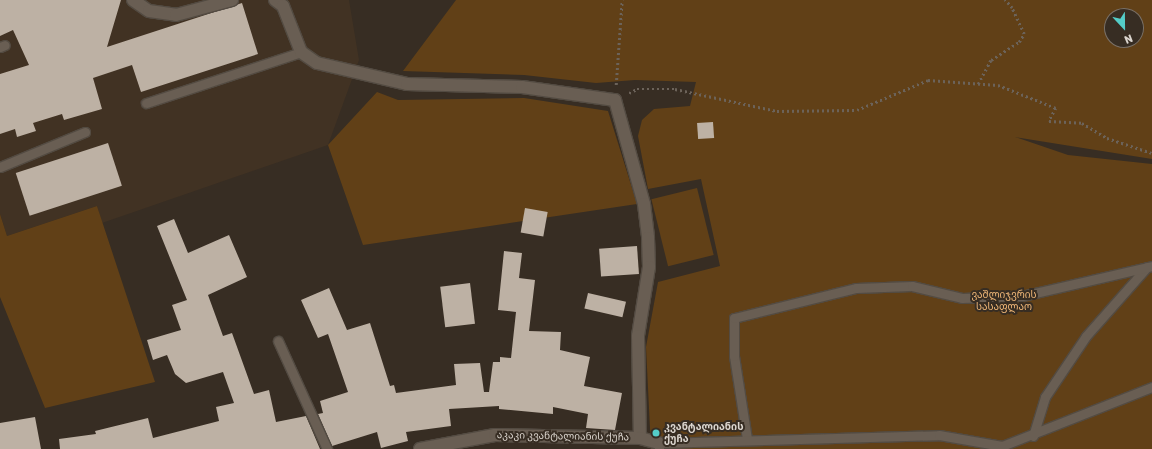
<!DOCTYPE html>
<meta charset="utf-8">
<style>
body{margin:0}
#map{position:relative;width:1152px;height:449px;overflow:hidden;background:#372d23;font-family:Rubik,"Noto Sans Georgian",sans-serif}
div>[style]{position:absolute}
.built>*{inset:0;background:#413223}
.green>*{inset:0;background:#614017;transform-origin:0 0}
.building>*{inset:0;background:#bdb1a4;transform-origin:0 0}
.path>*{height:2.5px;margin-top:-1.25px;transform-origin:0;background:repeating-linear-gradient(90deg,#6c635a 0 2px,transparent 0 5px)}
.roads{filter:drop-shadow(1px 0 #534b42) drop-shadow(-1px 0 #534b42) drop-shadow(0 1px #534b42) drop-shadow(0 -1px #534b42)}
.lane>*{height:9px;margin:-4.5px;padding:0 4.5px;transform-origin:4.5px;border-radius:4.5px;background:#695e53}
.street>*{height:12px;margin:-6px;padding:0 6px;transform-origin:6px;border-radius:6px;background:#695e53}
.dots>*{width:11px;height:11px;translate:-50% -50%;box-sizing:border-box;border:2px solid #372d23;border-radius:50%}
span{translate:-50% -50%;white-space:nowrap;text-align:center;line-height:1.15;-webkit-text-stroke:4px #372d23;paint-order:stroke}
.park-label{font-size:10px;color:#edb576}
.poi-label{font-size:10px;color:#dbd5ce;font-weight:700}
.left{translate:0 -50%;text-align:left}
.street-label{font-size:10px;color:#dbd5ce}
.north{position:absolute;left:1104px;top:8px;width:40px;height:40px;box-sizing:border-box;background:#372d23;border:1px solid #797067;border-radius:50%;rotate:158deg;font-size:11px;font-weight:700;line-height:16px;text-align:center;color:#dbd5ce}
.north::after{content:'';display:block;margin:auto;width:14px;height:18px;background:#54cdc8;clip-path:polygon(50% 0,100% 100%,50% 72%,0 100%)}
</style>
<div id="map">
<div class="built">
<div style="clip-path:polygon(0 0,349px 0,359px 60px,328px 145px,102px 223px,97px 206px,7px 236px,0 214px)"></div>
</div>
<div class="green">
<div style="clip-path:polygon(evenodd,456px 0,1152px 0,1152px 159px,1015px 137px,1068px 155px,1152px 164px,1152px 449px,651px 449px,646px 347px,658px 282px,720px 266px,701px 179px,648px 189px,638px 136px,642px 120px,654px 109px,690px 106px,696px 82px,635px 80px,596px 83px,524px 75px,403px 71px,456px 0,1112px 16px,1136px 16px,1136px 40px,1112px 40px,1112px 16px)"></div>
<div style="clip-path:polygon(377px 92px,398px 100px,524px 98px,608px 111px,637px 204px,363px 245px,328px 145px)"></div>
<div style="left:697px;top:188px;width:69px;height:47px;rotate:76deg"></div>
<div style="clip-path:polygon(97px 206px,155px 382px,45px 408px,0 297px,0 214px,7px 236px)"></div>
</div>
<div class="building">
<div style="clip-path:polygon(0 0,121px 0,107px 47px,242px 3px,258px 54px,141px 92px,132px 65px,93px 78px,102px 109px,64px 120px,62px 114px,33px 123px,36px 131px,17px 137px,15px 129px,0 134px,0 74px,29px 65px,13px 30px,0 36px)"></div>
<div style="left:713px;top:122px;width:16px;height:16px;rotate:86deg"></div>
<div style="left:108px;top:143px;width:45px;height:97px;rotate:72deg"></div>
<div style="left:525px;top:208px;width:23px;height:25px;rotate:10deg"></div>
<div style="clip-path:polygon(174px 219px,188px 253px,229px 235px,247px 277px,208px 295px,223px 336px,232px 333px,254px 394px,269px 390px,276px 422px,306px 416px,320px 449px,60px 449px,59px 439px,96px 434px,95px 431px,148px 418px,153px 438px,219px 421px,216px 407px,234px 403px,223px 372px,186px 383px,175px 374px,167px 355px,153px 360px,147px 340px,181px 330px,172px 305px,187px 300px,157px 226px)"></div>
<div style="left:637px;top:246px;width:28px;height:38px;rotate:86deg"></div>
<div style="clip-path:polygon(504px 251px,522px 253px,519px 278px,535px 280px,529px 331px,561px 332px,560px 350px,590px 357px,584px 386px,622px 393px,615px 430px,586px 428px,588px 414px,553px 407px,553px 414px,499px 409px,499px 406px,449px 409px,451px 426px,406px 432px,408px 441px,381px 448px,377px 432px,332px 446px,318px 414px,323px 413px,320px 401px,348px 392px,328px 334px,318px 338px,301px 300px,329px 288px,347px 330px,370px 323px,390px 386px,394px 385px,396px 393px,456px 385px,454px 364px,480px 363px,484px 392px,489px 392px,493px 362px,500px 362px,500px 357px,511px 358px,516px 312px,498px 310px)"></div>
<div style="left:470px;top:283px;width:41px;height:30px;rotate:83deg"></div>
<div style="left:588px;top:293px;width:39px;height:16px;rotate:13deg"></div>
<div style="clip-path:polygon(35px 417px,41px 449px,0 449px,0 423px)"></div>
</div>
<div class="path">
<div style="left:978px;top:84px;width:27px;rotate:-62deg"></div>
<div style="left:991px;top:60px;width:33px;rotate:-33deg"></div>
<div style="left:1019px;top:42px;width:9px;rotate:-58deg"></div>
<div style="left:1024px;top:34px;width:29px;rotate:-115deg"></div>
<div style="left:1012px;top:8px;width:11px;rotate:-131deg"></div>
<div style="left:616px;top:85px;width:85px;rotate:-86deg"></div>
<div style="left:629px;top:93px;width:9px;rotate:-27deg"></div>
<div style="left:637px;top:89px;width:38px"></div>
<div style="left:675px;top:89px;width:104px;rotate:12.2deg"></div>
<div style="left:777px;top:111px;width:80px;rotate:-0.7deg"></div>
<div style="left:857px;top:110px;width:77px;rotate:-22.9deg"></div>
<div style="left:928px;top:80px;width:70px;rotate:4.1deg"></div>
<div style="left:998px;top:85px;width:62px;rotate:21.6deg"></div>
<div style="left:1056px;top:108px;width:15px;rotate:118deg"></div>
<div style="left:1049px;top:121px;width:33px;rotate:3deg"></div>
<div style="left:1082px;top:123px;width:29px;rotate:31deg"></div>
<div style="left:1107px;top:138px;width:47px;rotate:18.4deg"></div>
</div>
<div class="roads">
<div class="lane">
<div style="left:0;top:47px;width:5px;rotate:-22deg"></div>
<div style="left:146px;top:103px;width:163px;rotate:-18.2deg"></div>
<div style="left:0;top:167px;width:92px;rotate:-22.4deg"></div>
<div style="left:278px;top:341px;width:119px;rotate:65.6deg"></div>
<div style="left:1033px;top:436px;width:41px;rotate:-72.9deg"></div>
<div style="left:1045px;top:397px;width:73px;rotate:-56.1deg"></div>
<div style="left:1086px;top:336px;width:92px;rotate:-48.5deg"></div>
<div style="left:747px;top:439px;width:84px;rotate:-98.9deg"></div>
<div style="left:734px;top:356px;width:38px;rotate:-90deg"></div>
<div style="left:734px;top:318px;width:126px;rotate:-13.8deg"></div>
<div style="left:856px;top:288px;width:56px;rotate:-2deg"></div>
<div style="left:912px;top:286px;width:51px;rotate:13.5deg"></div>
<div style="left:962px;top:298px;width:60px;rotate:-1.9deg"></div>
<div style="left:1022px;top:296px;width:133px;rotate:-13deg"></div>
<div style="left:659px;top:449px;width:6px;rotate:-90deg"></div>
<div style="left:659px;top:443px;width:280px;rotate:-1.6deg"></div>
<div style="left:939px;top:435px;width:64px;rotate:9.9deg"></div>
<div style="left:1002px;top:446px;width:161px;rotate:-21.5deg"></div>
</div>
<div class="street">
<div style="left:133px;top:0;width:19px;rotate:35deg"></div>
<div style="left:149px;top:11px;width:27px;rotate:8deg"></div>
<div style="left:176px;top:15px;width:58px;rotate:-15deg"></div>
<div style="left:275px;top:0;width:10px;rotate:37deg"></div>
<div style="left:283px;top:6px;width:49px;rotate:68.6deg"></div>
<div style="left:301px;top:52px;width:19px;rotate:35deg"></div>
<div style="left:317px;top:63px;width:92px;rotate:13.1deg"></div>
<div style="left:407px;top:84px;width:115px;rotate:1.5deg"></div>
<div style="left:522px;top:87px;width:94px;rotate:8deg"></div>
<div style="left:615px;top:100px;width:108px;rotate:74.4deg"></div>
<div style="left:644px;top:204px;width:34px;rotate:83deg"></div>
<div style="left:648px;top:238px;width:29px;rotate:88deg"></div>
<div style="left:649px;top:267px;width:70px;rotate:99.1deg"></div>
<div style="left:638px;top:336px;width:102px;rotate:88.9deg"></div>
<div style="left:420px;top:449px;width:76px;rotate:-10.6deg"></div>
<div style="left:495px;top:435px;width:145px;rotate:1.2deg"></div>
<div style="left:640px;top:438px;width:20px;rotate:15deg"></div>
</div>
</div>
<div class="dots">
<div style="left:656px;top:433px;background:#54cdc8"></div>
</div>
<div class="park-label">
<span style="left:1004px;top:301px">ვაშლიჯვრის<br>სასაფლაო</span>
</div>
<div class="poi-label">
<span class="left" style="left:664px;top:433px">კვანტალიანის<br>ქუჩა</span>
</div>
<div class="street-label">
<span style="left:563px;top:437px;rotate:1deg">აკაკი კვანტალიანის ქუჩა</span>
</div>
<div class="north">N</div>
</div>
